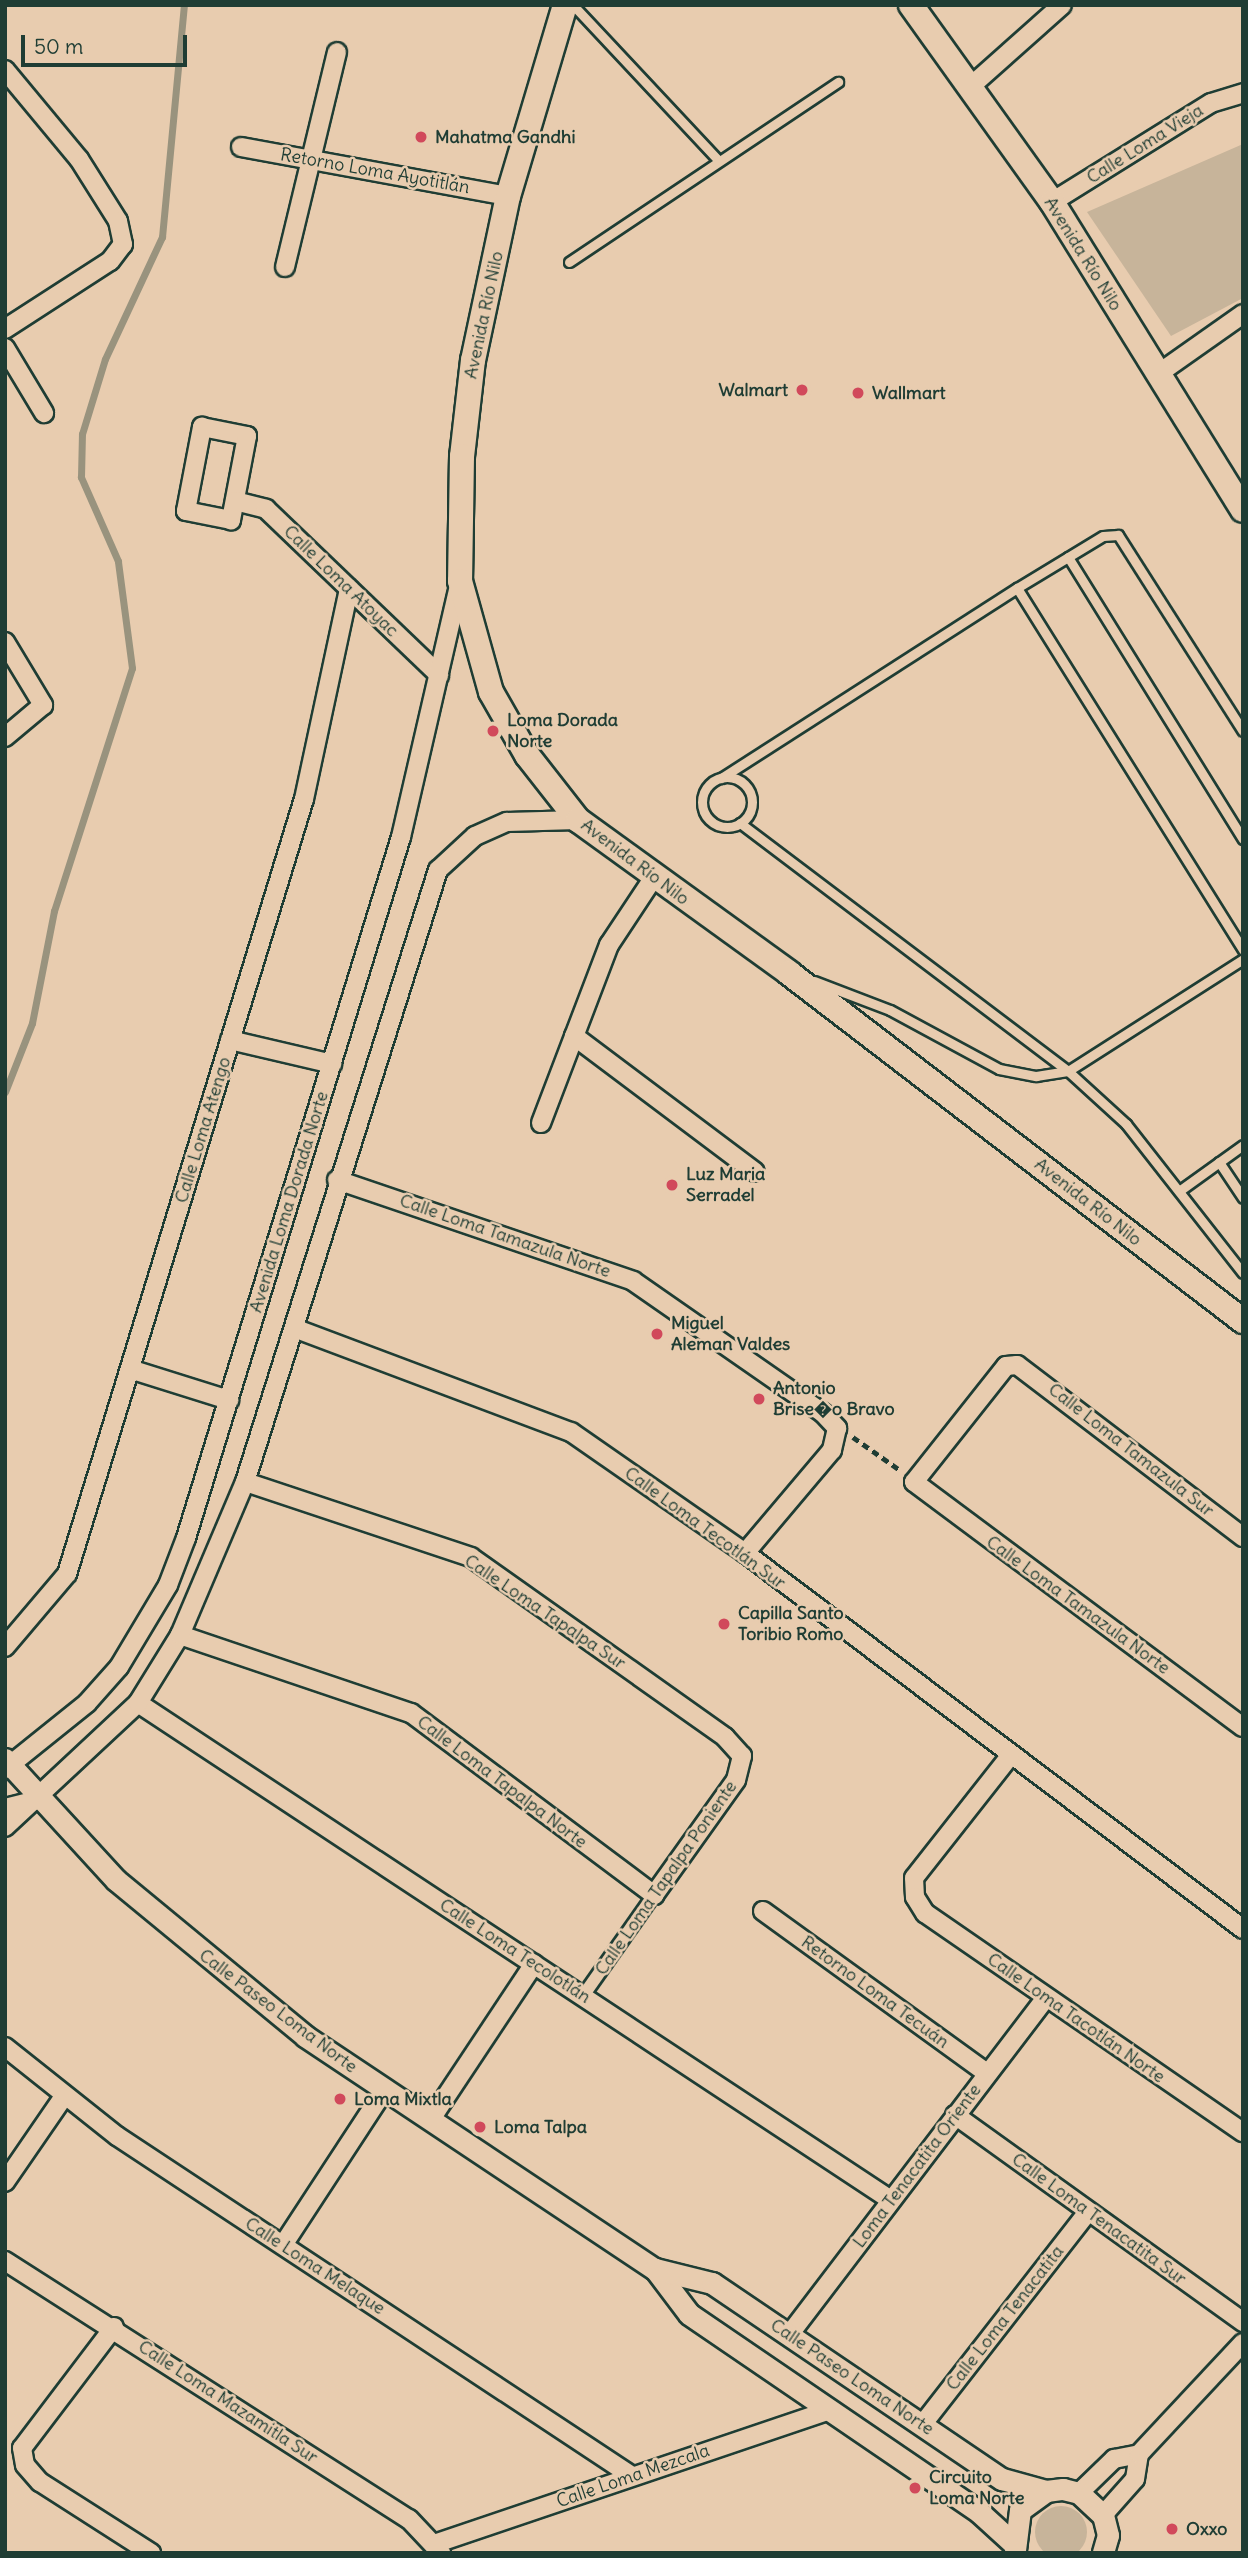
<!DOCTYPE html>
<meta charset="utf-8">
<style>
body{margin:0}
#map{position:relative;width:1248px;height:2558px;overflow:hidden;background:#e8ccaf;font-family:Delius,sans-serif}
div>[style]{position:absolute}
.green>*{inset:0;background:#c7b49a}
.round{border-radius:50%}
.stream>*{height:7px;margin:-3.5px;padding:0 3.5px;transform-origin:3.5px;border-radius:3.5px;background:#99937e}
.path>*{height:4.5px;margin-top:-2.25px;transform-origin:0;background:repeating-linear-gradient(90deg,#1f3d34 0 7px,transparent 0 12px)}
.roads{filter:drop-shadow(2px 0 #1f3d34) drop-shadow(-2px 0 #1f3d34) drop-shadow(0 2px #1f3d34) drop-shadow(0 -2px #1f3d34)}
.service>*{height:9px;margin:-4.5px;padding:0 4.5px;transform-origin:4.5px;border-radius:4.5px;background:#e8ccaf}
.service>.ring{margin:-4.5px;padding:0;box-sizing:content-box;background:none;border:9px solid #e8ccaf;border-radius:50%}
.pedestrian>*{height:12px;margin:-6px;padding:0 6px;transform-origin:6px;border-radius:6px;background:#e8ccaf}
.minor>*{height:18px;margin:-9px;padding:0 9px;transform-origin:9px;border-radius:9px;background:#e8ccaf}
.tertiary>*{height:21px;margin:-10.5px;padding:0 10.5px;transform-origin:10.5px;border-radius:10.5px;background:#e8ccaf}
.secondary>*{height:24px;margin:-12px;padding:0 12px;transform-origin:12px;border-radius:12px;background:#e8ccaf}
.dots>*{width:19px;height:19px;translate:-50% -50%;box-sizing:border-box;border:4px solid #e8ccaf;border-radius:50%}
span{translate:-50% -50%;white-space:nowrap;text-align:center;line-height:1.15;-webkit-text-stroke:5px #e8ccaf;paint-order:stroke}
.poi-label{font-size:18px;color:#1f3d34;font-weight:700}
.left{translate:0 -50%;text-align:left}
.right{translate:-100% -50%;text-align:right}
.street-label{font-size:18px;color:#1f3d34}
.frame{position:absolute;inset:0;border:7px solid #1f3d34;pointer-events:none}
.scale{position:absolute;left:21px;top:35px;width:166px;height:32px;box-sizing:border-box;border:4px solid #1f3d34;border-top:0;padding-left:9px;font-size:21px;line-height:24px;white-space:nowrap;color:#1f3d34;-webkit-text-stroke:5px #e8ccaf;paint-order:stroke}
</style>
<div id="map">
<div class="green">
<div style="clip-path:polygon(1243px 144px,1243px 298px,1171px 336px,1087px 212px)"></div>
<div class="round" style="left:1035px;top:2506px;width:52px;height:52px"></div>
</div>
<div class="stream">
<div style="left:5px;top:1092px;width:74px;rotate:-68.6deg"></div>
<div style="left:32px;top:1023px;width:114px;rotate:-78.9deg"></div>
<div style="left:54px;top:911px;width:255px;rotate:-72.2deg"></div>
<div style="left:132px;top:668px;width:108px;rotate:-97.5deg"></div>
<div style="left:118px;top:561px;width:92px;rotate:-113.8deg"></div>
<div style="left:81px;top:477px;width:43px;rotate:-88.7deg"></div>
<div style="left:82px;top:434px;width:78px;rotate:-73deg"></div>
<div style="left:105px;top:359px;width:135px;rotate:-65deg"></div>
<div style="left:162px;top:237px;width:233px;rotate:-84.6deg"></div>
</div>
<div class="path">
<div style="left:853px;top:1437px;width:57px;rotate:35.1deg"></div>
</div>
<div class="roads">
<div class="service">
<div style="left:573px;top:5px;width:212px;rotate:46.9deg"></div>
<div style="left:569px;top:262px;width:324px;rotate:-33.8deg"></div>
<div style="left:1068px;top:557px;width:332px;rotate:58.2deg"></div>
<div style="left:1017px;top:588px;width:427px;rotate:58deg"></div>
<div class="ring" style="left:702px;top:777px;width:41px;height:41px"></div>
<div style="left:721px;top:778px;width:352px;rotate:-32.7deg"></div>
<div style="left:1017px;top:588px;width:100px;rotate:-31.2deg"></div>
<div style="left:1103px;top:536px;width:15px;rotate:-4deg"></div>
<div style="left:1118px;top:535px;width:232px;rotate:57.5deg"></div>
<div style="left:740px;top:823px;width:411px;rotate:37.1deg"></div>
<div style="left:1068px;top:1071px;width:208px;rotate:-32.6deg"></div>
<div style="left:814px;top:981px;width:81px;rotate:20.9deg"></div>
<div style="left:890px;top:1010px;width:124px;rotate:28.4deg"></div>
<div style="left:999px;top:1069px;width:38px;rotate:11deg"></div>
<div style="left:1036px;top:1076px;width:32px;rotate:-9deg"></div>
<div style="left:1068px;top:1071px;width:79px;rotate:42.4deg"></div>
<div style="left:1126px;top:1124px;width:189px;rotate:51.9deg"></div>
<div style="left:1219px;top:1162px;width:43px;rotate:56.3deg"></div>
<div style="left:1179px;top:1191px;width:79px;rotate:-35.7deg"></div>
</div>
<div class="pedestrian">
<div style="left:583px;top:1996px;width:123px;rotate:-54.9deg"></div>
</div>
<div class="minor">
<div style="left:5px;top:70px;width:116px;rotate:50.3deg"></div>
<div style="left:79px;top:159px;width:73px;rotate:57.8deg"></div>
<div style="left:118px;top:221px;width:24px;rotate:78deg"></div>
<div style="left:123px;top:244px;width:21px;rotate:127deg"></div>
<div style="left:110px;top:261px;width:125px;rotate:147.1deg"></div>
<div style="left:970px;top:87px;width:123px;rotate:-41.7deg"></div>
<div style="left:241px;top:147px;width:271px;rotate:10.4deg"></div>
<div style="left:1052px;top:202px;width:187px;rotate:-31.9deg"></div>
<div style="left:1211px;top:103px;width:34px;rotate:-17deg"></div>
<div style="left:285px;top:267px;width:221px;rotate:-76.4deg"></div>
<div style="left:5px;top:348px;width:76px;rotate:59deg"></div>
<div style="left:1158px;top:374px;width:104px;rotate:-35.2deg"></div>
<div style="left:202px;top:427px;width:46px;rotate:11.3deg"></div>
<div style="left:247px;top:436px;width:86px;rotate:100.8deg"></div>
<div style="left:231px;top:520px;width:46px;rotate:-168.7deg"></div>
<div style="left:186px;top:511px;width:86px;rotate:-79.2deg"></div>
<div style="left:235px;top:501px;width:32px;rotate:14deg"></div>
<div style="left:266px;top:509px;width:240px;rotate:43.8deg"></div>
<div style="left:5px;top:642px;width:74px;rotate:58.9deg"></div>
<div style="left:43px;top:705px;width:50px;rotate:139.9deg"></div>
<div style="left:574px;top:1036px;width:226px;rotate:36.9deg"></div>
<div style="left:230px;top:1040px;width:105px;rotate:13.2deg"></div>
<div style="left:541px;top:1123px;width:191px;rotate:-69.1deg"></div>
<div style="left:609px;top:945px;width:82px;rotate:-56.5deg"></div>
<div style="left:337px;top:1180px;width:313px;rotate:18.8deg"></div>
<div style="left:633px;top:1281px;width:231px;rotate:34.8deg"></div>
<div style="left:823px;top:1413px;width:21px;rotate:47deg"></div>
<div style="left:837px;top:1428px;width:23px;rotate:103deg"></div>
<div style="left:832px;top:1450px;width:135px;rotate:130.2deg"></div>
<div style="left:294px;top:1328px;width:296px;rotate:20.6deg"></div>
<div style="left:571px;top:1432px;width:212px;rotate:34.8deg"></div>
<div style="left:745px;top:1553px;width:624px;rotate:37.05deg"></div>
<div style="left:130px;top:1369px;width:104px;rotate:17.4deg"></div>
<div style="left:1243px;top:1537px;width:284px;rotate:-142.7deg"></div>
<div style="left:1017px;top:1365px;width:11px;rotate:175deg"></div>
<div style="left:1006px;top:1366px;width:148px;rotate:128.4deg"></div>
<div style="left:914px;top:1482px;width:410px;rotate:36.7deg"></div>
<div style="left:180px;top:1635px;width:244px;rotate:18.7deg"></div>
<div style="left:411px;top:1713px;width:304px;rotate:36.8deg"></div>
<div style="left:654px;top:1895px;width:141px;rotate:-54.5deg"></div>
<div style="left:736px;top:1780px;width:25px;rotate:-76deg"></div>
<div style="left:742px;top:1756px;width:25px;rotate:-132deg"></div>
<div style="left:725px;top:1737px;width:311px;rotate:-144.7deg"></div>
<div style="left:471px;top:1557px;width:238px;rotate:-161.6deg"></div>
<div style="left:5px;top:1647px;width:96px;rotate:-49.7deg"></div>
<div style="left:67px;top:1574px;width:810px;rotate:-73deg"></div>
<div style="left:304px;top:799px;width:215px;rotate:-77.9deg"></div>
<div style="left:138px;top:1703px;width:902px;rotate:33.43deg"></div>
<div style="left:1010px;top:1756px;width:155px;rotate:128.2deg"></div>
<div style="left:914px;top:1878px;width:19px;rotate:87deg"></div>
<div style="left:915px;top:1897px;width:19px;rotate:58deg"></div>
<div style="left:925px;top:1913px;width:386px;rotate:34.6deg"></div>
<div style="left:5px;top:1769px;width:105px;rotate:-38.8deg"></div>
<div style="left:87px;top:1703px;width:48px;rotate:-48.4deg"></div>
<div style="left:119px;top:1667px;width:96px;rotate:-59.1deg"></div>
<div style="left:168px;top:1585px;width:50px;rotate:-69deg"></div>
<div style="left:186px;top:1538px;width:733px;rotate:-72.95deg"></div>
<div style="left:401px;top:837px;width:259px;rotate:-77deg"></div>
<div style="left:5px;top:1808px;width:32px;rotate:-14deg"></div>
<div style="left:5px;top:1827px;width:182px;rotate:-43deg"></div>
<div style="left:138px;top:1703px;width:80px;rotate:-58.3deg"></div>
<div style="left:180px;top:1635px;width:166px;rotate:-67deg"></div>
<div style="left:245px;top:1482px;width:642px;rotate:-72.5deg"></div>
<div style="left:438px;top:870px;width:50px;rotate:-42.6deg"></div>
<div style="left:475px;top:836px;width:35px;rotate:-24deg"></div>
<div style="left:507px;top:822px;width:71px;rotate:-1.6deg"></div>
<div style="left:763px;top:1911px;width:276px;rotate:35.9deg"></div>
<div style="left:5px;top:2047px;width:143px;rotate:38.5deg"></div>
<div style="left:117px;top:2136px;width:617px;rotate:33.43deg"></div>
<div style="left:955px;top:2115px;width:355px;rotate:35.7deg"></div>
<div style="left:431px;top:2119px;width:186px;rotate:-56.4deg"></div>
<div style="left:5px;top:2182px;width:104px;rotate:-55.5deg"></div>
<div style="left:283px;top:2245px;width:186px;rotate:-56.8deg"></div>
<div style="left:5px;top:2261px;width:479px;rotate:32.6deg"></div>
<div style="left:409px;top:2519px;width:47px;rotate:46.7deg"></div>
<div style="left:114px;top:2327px;width:152px;rotate:127.2deg"></div>
<div style="left:22px;top:2448px;width:17px;rotate:80deg"></div>
<div style="left:25px;top:2465px;width:23px;rotate:49deg"></div>
<div style="left:40px;top:2482px;width:132px;rotate:32.6deg"></div>
<div style="left:789px;top:2335px;width:424px;rotate:-52.7deg"></div>
<div style="left:922px;top:2425px;width:270px;rotate:-52.1deg"></div>
<div style="left:1079px;top:2493px;width:49px;rotate:-44.2deg"></div>
<div style="left:1114px;top:2459px;width:25px;rotate:-11deg"></div>
<div style="left:1103px;top:2515px;width:48px;rotate:-48.4deg"></div>
<div style="left:1135px;top:2479px;width:25px;rotate:-81deg"></div>
<div style="left:1139px;top:2454px;width:152px;rotate:-46.9deg"></div>
<div style="left:437px;top:2543px;width:415px;rotate:-18.7deg"></div>
</div>
<div class="tertiary">
<div style="left:5px;top:1759px;width:164px;rotate:47.5deg"></div>
<div style="left:116px;top:1880px;width:245px;rotate:39.5deg"></div>
<div style="left:305px;top:2036px;width:420px;rotate:33.7deg"></div>
<div style="left:655px;top:2269px;width:56px;rotate:52.9deg"></div>
<div style="left:689px;top:2314px;width:351px;rotate:34.3deg"></div>
<div style="left:979px;top:2512px;width:46px;rotate:42.4deg"></div>
<div style="left:655px;top:2269px;width:59px;rotate:13.8deg"></div>
<div style="left:712px;top:2283px;width:350px;rotate:34.1deg"></div>
<div style="left:1002px;top:2479px;width:46px;rotate:15.3deg"></div>
<div style="left:1015px;top:2550px;width:40px;rotate:-82.9deg"></div>
<div style="left:1020px;top:2510px;width:32px;rotate:-36deg"></div>
<div style="left:1046px;top:2491px;width:17px;rotate:-7deg"></div>
<div style="left:1063px;top:2489px;width:16px;rotate:14deg"></div>
<div style="left:1079px;top:2493px;width:33px;rotate:43deg"></div>
<div style="left:1103px;top:2515px;width:21px;rotate:76deg"></div>
<div style="left:1108px;top:2535px;width:19px;rotate:106deg"></div>
</div>
<div class="secondary">
<div style="left:565px;top:5px;width:199px;rotate:106.6deg"></div>
<div style="left:508px;top:196px;width:168px;rotate:102deg"></div>
<div style="left:473px;top:360px;width:97px;rotate:96.5deg"></div>
<div style="left:462px;top:456px;width:125px;rotate:90.9deg"></div>
<div style="left:460px;top:581px;width:115px;rotate:74.4deg"></div>
<div style="left:491px;top:692px;width:73px;rotate:60.3deg"></div>
<div style="left:527px;top:755px;width:83px;rotate:51.9deg"></div>
<div style="left:578px;top:820px;width:261px;rotate:35.9deg"></div>
<div style="left:789px;top:973px;width:572px;rotate:37.47deg"></div>
<div style="left:911px;top:5px;width:242px;rotate:54.4deg"></div>
<div style="left:1052px;top:202px;width:362px;rotate:58.2deg"></div>
</div>
</div>
<div class="dots">
<div style="left:421px;top:137px;background:#d1495b"></div>
<div style="left:802px;top:390px;background:#d1495b"></div>
<div style="left:858px;top:393px;background:#d1495b"></div>
<div style="left:493px;top:731px;background:#d1495b"></div>
<div style="left:672px;top:1185px;background:#d1495b"></div>
<div style="left:657px;top:1334px;background:#d1495b"></div>
<div style="left:759px;top:1399px;background:#d1495b"></div>
<div style="left:724px;top:1624px;background:#d1495b"></div>
<div style="left:340px;top:2099px;background:#d1495b"></div>
<div style="left:480px;top:2127px;background:#d1495b"></div>
<div style="left:915px;top:2488px;background:#d1495b"></div>
<div style="left:1172px;top:2529px;background:#d1495b"></div>
</div>
<div class="poi-label">
<span class="left" style="left:435px;top:137px">Mahatma Gandhi</span>
<span class="right" style="left:788px;top:390px">Walmart</span>
<span class="left" style="left:872px;top:393px">Wallmart</span>
<span class="left" style="left:507px;top:731px">Loma Dorada<br>Norte</span>
<span class="left" style="left:686px;top:1185px">Luz Maria<br>Serradel</span>
<span class="left" style="left:671px;top:1334px">Miguel<br>Aleman Valdes</span>
<span class="left" style="left:773px;top:1399px">Antonio<br>Brise�o Bravo</span>
<span class="left" style="left:738px;top:1624px">Capilla Santo<br>Toribio Romo</span>
<span class="left" style="left:354px;top:2099px">Loma Mixtla</span>
<span class="left" style="left:494px;top:2127px">Loma Talpa</span>
<span class="left" style="left:929px;top:2488px">Circuito<br>Loma Norte</span>
<span class="left" style="left:1186px;top:2529px">Oxxo</span>
</div>
<div class="street-label">
<span style="left:1145px;top:144px;rotate:-32deg">Calle Loma Vieja</span>
<span style="left:375px;top:171px;rotate:10deg">Retorno Loma Ayotitlán</span>
<span style="left:1083px;top:254px;rotate:58deg">Avenida Río Nilo</span>
<span style="left:484px;top:315px;rotate:-78deg">Avenida Río Nilo</span>
<span style="left:341px;top:581px;rotate:44deg">Calle Loma Atoyac</span>
<span style="left:635px;top:862px;rotate:37deg">Avenida Río Nilo</span>
<span style="left:203px;top:1130px;rotate:-73deg">Calle Loma Atengo</span>
<span style="left:289px;top:1202px;rotate:-73deg">Avenida Loma Dorada Norte</span>
<span style="left:1088px;top:1202px;rotate:38deg">Avenida Río Nilo</span>
<span style="left:505px;top:1236px;rotate:19deg">Calle Loma Tamazula Norte</span>
<span style="left:1131px;top:1450px;rotate:38deg">Calle Loma Tamazula Sur</span>
<span style="left:705px;top:1528px;rotate:36deg">Calle Loma Tecotlán Sur</span>
<span style="left:1078px;top:1605px;rotate:36deg">Calle Loma Tamazula Norte</span>
<span style="left:545px;top:1612px;rotate:34deg">Calle Loma Tapalpa Sur</span>
<span style="left:502px;top:1782px;rotate:37deg">Calle Loma Tapalpa Norte</span>
<span style="left:666px;top:1878px;rotate:-55deg">Calle Loma Tapalpa Poniente</span>
<span style="left:515px;top:1951px;rotate:33deg">Calle Loma Tecolotlán</span>
<span style="left:875px;top:1992px;rotate:36deg">Retorno Loma Tecuán</span>
<span style="left:278px;top:2011px;rotate:37deg">Calle Paseo Loma Norte</span>
<span style="left:1076px;top:2018px;rotate:35deg">Calle Loma Tacotlán Norte</span>
<span style="left:917px;top:2166px;rotate:-53deg">Loma Tenacatita Oriente</span>
<span style="left:1099px;top:2219px;rotate:36deg">Calle Loma Tenacatita Sur</span>
<span style="left:315px;top:2266px;rotate:33deg">Calle Loma Melaque</span>
<span style="left:1005px;top:2318px;rotate:-52deg">Calle Loma Tenacatita</span>
<span style="left:852px;top:2377px;rotate:34deg">Calle Paseo Loma Norte</span>
<span style="left:228px;top:2402px;rotate:33deg">Calle Loma Mazamitla Sur</span>
<span style="left:633px;top:2476px;rotate:-19deg">Calle Loma Mezcala</span>
</div>
<div class="frame"></div>
<div class="scale">50 m</div>
</div>
